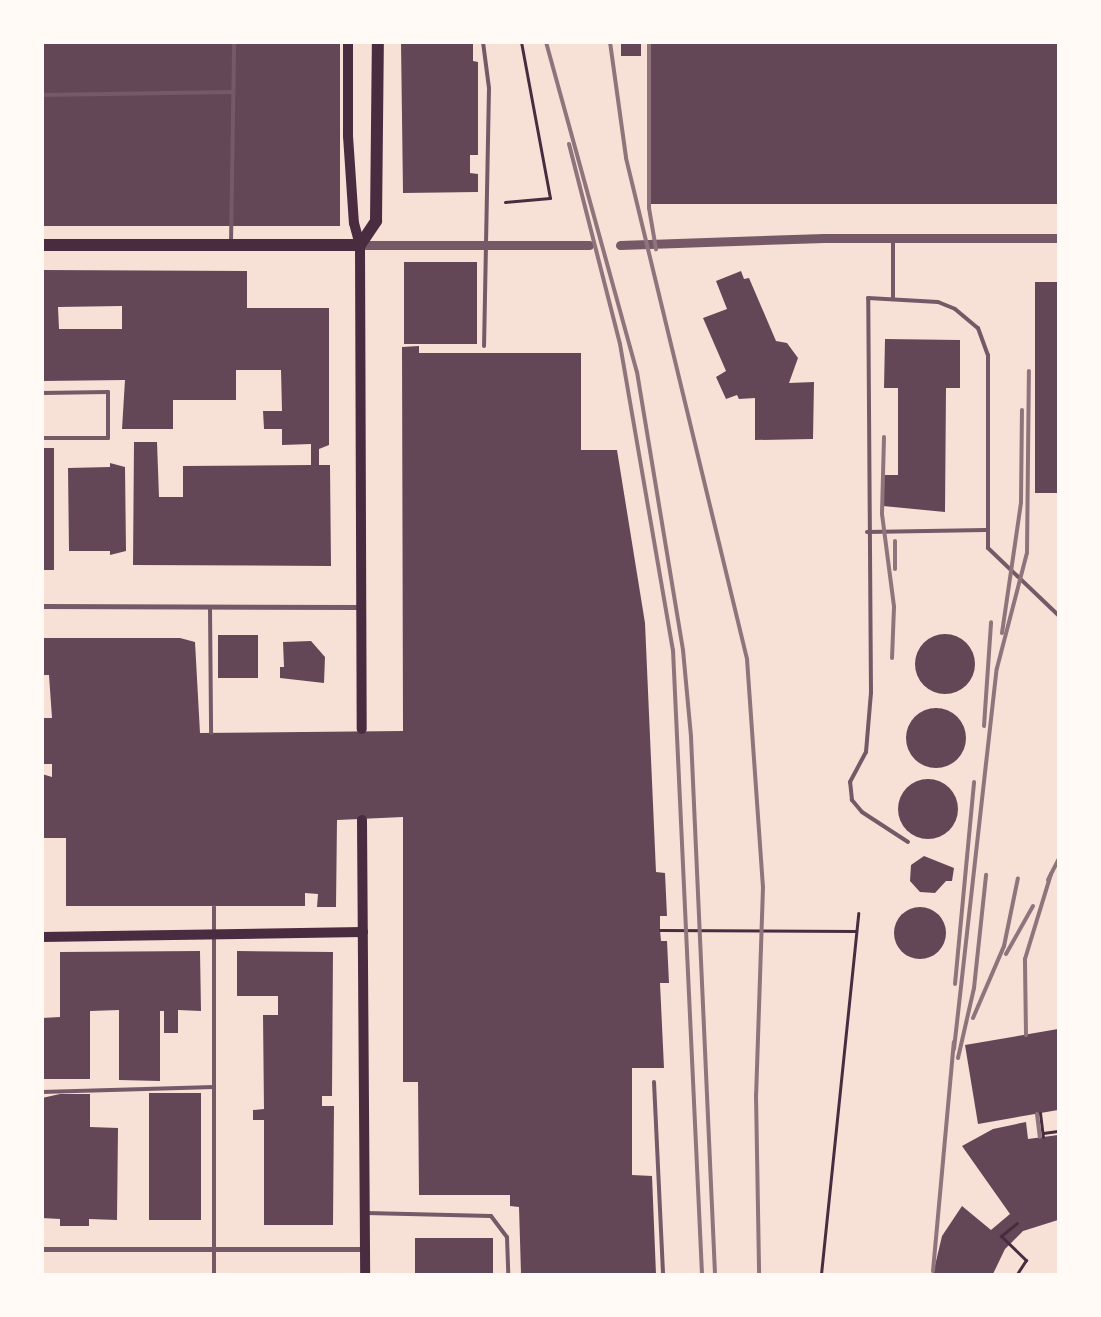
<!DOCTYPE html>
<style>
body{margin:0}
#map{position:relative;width:1101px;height:1317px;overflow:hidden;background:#f7e1d7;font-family:Ubuntu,sans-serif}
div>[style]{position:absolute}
.building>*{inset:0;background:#644757;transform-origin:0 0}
.round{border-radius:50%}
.path>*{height:3px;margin:-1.5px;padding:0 1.5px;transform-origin:1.5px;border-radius:1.5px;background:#4a2c40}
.service>*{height:4px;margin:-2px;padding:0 2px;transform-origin:2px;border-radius:2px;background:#755966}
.minor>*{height:5px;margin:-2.5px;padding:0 2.5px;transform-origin:2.5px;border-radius:2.5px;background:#755966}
.tertiary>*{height:9px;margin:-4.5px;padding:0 4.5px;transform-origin:4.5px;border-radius:4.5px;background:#755966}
.secondary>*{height:10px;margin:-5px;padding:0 5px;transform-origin:5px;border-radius:5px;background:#4a2c40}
.primary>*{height:12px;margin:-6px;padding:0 6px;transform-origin:6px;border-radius:6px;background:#4a2c40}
.rail>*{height:4px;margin:-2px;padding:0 2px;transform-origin:2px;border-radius:2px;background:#8f747c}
span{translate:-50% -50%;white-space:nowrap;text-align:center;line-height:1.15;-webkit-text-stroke:4.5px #fffaf5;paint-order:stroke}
.frame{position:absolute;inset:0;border:44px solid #fffaf5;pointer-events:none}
</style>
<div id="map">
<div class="building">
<div style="left:42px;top:42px;width:298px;height:184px"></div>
<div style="clip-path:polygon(473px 42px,473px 61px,478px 62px,478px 155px,470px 155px,470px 173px,478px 174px,478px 192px,403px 193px,401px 43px)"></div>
<div style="left:621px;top:42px;width:20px;height:14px"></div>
<div style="left:651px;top:42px;width:407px;height:162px"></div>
<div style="left:404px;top:262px;width:73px;height:82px"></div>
<div style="clip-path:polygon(evenodd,42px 270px,247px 271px,247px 308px,329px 308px,329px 445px,319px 449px,319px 465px,330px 465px,331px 566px,133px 565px,134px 442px,157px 442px,159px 497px,183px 497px,183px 466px,311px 465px,311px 444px,282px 445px,282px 429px,264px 429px,263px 411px,282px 411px,281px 370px,236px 370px,236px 400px,173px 400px,173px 429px,122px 429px,125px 380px,42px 381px,42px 270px,122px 306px,122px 329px,59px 329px,58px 307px,122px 306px)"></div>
<div style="clip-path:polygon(741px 271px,744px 279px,749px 278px,776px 341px,787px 343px,798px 358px,789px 383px,814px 382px,813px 439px,755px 440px,755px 398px,739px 399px,737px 395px,726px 399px,716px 377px,726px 371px,703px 318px,727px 309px,716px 281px)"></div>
<div style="left:1035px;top:282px;width:23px;height:211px"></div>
<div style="clip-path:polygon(885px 339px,960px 340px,960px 388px,946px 388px,945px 512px,883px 506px,884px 475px,898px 475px,898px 388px,884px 388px)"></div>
<div style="clip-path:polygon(419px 346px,419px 353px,581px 353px,581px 450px,617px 450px,645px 623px,656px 872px,665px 873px,667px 916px,660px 916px,660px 930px,661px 941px,667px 941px,669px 983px,660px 983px,664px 1068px,632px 1068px,632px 1175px,652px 1176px,656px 1274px,521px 1274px,519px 1207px,510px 1206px,510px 1195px,419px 1195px,418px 1082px,403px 1082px,403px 817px,337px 820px,336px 907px,317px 907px,318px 894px,305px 893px,305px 906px,66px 906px,66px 838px,42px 838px,42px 774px,52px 777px,52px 764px,42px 764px,42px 718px,52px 718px,49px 675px,42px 675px,42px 638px,180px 638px,195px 642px,200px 733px,403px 731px,402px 347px)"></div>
<div style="left:42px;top:448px;width:12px;height:122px"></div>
<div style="clip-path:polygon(110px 463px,125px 467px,126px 551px,110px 555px,110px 551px,69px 551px,68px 468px,110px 467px)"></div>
<div class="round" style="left:915px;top:634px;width:60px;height:60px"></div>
<div style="left:218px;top:635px;width:40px;height:43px"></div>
<div style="clip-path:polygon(311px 641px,325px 657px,324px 683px,280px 678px,280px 667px,284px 667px,283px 642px)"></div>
<div class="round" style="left:906px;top:708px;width:60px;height:60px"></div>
<div class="round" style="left:898px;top:779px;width:60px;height:60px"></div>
<div style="clip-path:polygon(924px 856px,954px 868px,952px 881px,946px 881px,935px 893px,920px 892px,910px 881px,911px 865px)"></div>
<div class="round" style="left:894px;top:907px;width:52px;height:52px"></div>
<div style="clip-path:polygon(200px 951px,201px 1011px,178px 1010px,178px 1033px,164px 1033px,164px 1011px,160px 1011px,160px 1081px,119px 1080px,119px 1010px,90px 1011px,90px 1079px,42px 1079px,42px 1018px,60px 1017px,60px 952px)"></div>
<div style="clip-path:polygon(237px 951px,333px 952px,332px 1096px,322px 1096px,322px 1106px,334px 1106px,333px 1225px,264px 1225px,264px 1120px,253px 1120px,253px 1110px,264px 1109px,263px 1015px,278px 1015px,278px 996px,237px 996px)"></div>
<div style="clip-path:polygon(1058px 1029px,1058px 1110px,978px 1124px,965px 1045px)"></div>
<div style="left:201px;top:1093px;width:127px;height:52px;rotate:90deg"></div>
<div style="clip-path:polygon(60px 1094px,90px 1094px,90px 1127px,118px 1128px,117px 1220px,89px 1219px,89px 1226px,60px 1226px,60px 1219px,42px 1218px,42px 1098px)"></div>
<div style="clip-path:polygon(1026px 1122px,1028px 1139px,1058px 1135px,1058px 1220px,1023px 1231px,1005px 1249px,993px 1274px,933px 1274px,942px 1236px,962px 1206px,991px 1230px,1010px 1214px,962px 1146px,993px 1129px)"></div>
<div style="left:415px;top:1238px;width:78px;height:36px"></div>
</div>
<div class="path">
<div style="left:505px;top:202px;width:45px;rotate:-5.1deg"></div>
<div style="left:550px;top:198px;width:159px;rotate:-100.5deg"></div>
<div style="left:660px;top:930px;width:196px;rotate:0.3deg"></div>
<div style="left:1040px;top:1113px;width:24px;rotate:83deg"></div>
<div style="left:1043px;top:1133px;width:15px;rotate:-8deg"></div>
<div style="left:1017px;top:1223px;width:21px;rotate:141deg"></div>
<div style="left:1001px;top:1236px;width:35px;rotate:44deg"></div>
<div style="left:1026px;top:1260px;width:17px;rotate:123deg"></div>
<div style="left:821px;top:1274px;width:363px;rotate:-84.1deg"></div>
</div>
<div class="service">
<div style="left:483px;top:42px;width:46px;rotate:82.6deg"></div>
<div style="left:489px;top:88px;width:258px;rotate:91.1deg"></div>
<div style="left:42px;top:95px;width:191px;rotate:-0.9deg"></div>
<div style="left:893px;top:239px;width:59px;rotate:90deg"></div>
<div style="left:231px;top:243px;width:201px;rotate:-89.1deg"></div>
<div style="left:42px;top:393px;width:66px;rotate:-0.9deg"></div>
<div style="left:108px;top:392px;width:46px;rotate:90deg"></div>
<div style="left:108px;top:438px;width:66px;rotate:180deg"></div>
<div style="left:867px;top:532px;width:119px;rotate:-1deg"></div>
<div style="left:210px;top:607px;width:126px;rotate:89.5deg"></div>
<div style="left:908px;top:842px;width:55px;rotate:-146.9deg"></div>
<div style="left:862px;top:812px;width:16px;rotate:-130deg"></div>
<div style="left:852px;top:800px;width:18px;rotate:-96deg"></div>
<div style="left:850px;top:782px;width:34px;rotate:-62deg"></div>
<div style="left:866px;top:752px;width:59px;rotate:-85.2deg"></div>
<div style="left:871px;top:693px;width:395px;rotate:-90.4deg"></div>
<div style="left:868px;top:298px;width:70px;rotate:3.3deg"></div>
<div style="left:938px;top:302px;width:18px;rotate:22deg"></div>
<div style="left:955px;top:309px;width:30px;rotate:40deg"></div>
<div style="left:978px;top:328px;width:29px;rotate:70deg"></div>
<div style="left:988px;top:355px;width:193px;rotate:90deg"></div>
<div style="left:988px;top:548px;width:97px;rotate:43.7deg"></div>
<div style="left:214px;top:907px;width:367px;rotate:90deg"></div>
<div style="left:654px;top:1082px;width:192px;rotate:87.3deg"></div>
<div style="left:42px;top:1092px;width:172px;rotate:-1.7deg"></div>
<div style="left:366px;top:1213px;width:125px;rotate:1.4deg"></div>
<div style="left:491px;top:1216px;width:26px;rotate:53deg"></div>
<div style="left:507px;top:1237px;width:37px;rotate:88deg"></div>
</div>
<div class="minor">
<div style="left:42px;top:606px;width:319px;rotate:0.2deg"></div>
<div style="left:42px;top:1249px;width:322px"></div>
</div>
<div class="tertiary">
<div style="left:360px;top:245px;width:229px"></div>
<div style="left:620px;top:245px;width:204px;rotate:-2deg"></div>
<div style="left:824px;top:238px;width:234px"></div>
</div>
<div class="secondary">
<div style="left:348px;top:42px;width:94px;rotate:90deg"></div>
<div style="left:348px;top:136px;width:87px;rotate:86.1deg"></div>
<div style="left:354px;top:223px;width:23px;rotate:75deg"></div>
<div style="left:360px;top:245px;width:484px;rotate:89.8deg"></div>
<div style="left:362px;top:820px;width:454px;rotate:89.6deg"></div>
<div style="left:42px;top:937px;width:321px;rotate:-0.9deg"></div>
</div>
<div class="primary">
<div style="left:42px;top:245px;width:318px"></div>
<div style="left:360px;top:245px;width:29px;rotate:-56deg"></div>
<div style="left:376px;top:221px;width:179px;rotate:-89.4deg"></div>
</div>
<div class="rail">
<div style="left:546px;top:42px;width:342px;rotate:74.6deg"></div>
<div style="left:637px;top:372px;width:282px;rotate:80.6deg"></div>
<div style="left:683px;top:650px;width:87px;rotate:84.7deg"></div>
<div style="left:691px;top:737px;width:538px;rotate:87.44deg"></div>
<div style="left:610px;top:42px;width:117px;rotate:82.1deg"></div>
<div style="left:626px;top:158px;width:515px;rotate:76.42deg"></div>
<div style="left:747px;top:659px;width:229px;rotate:86deg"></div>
<div style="left:763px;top:887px;width:208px;rotate:91.9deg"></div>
<div style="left:756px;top:1095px;width:179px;rotate:89deg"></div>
<div style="left:649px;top:42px;width:166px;rotate:90deg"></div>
<div style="left:649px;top:208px;width:42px;rotate:80.3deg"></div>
<div style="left:569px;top:144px;width:206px;rotate:75.7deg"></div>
<div style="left:620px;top:344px;width:311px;rotate:80.2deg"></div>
<div style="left:673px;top:650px;width:625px;rotate:87.34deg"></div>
<div style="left:884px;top:437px;width:77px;rotate:91.5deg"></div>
<div style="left:882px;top:514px;width:94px;rotate:82.6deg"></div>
<div style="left:894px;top:607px;width:51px;rotate:92.2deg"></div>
<div style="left:895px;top:569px;width:28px;rotate:-90deg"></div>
<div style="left:1002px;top:633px;width:132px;rotate:-81.7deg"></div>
<div style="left:1021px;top:502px;width:92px;rotate:-89.4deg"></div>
<div style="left:984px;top:726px;width:104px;rotate:-86.1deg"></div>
<div style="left:1048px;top:880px;width:22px;rotate:-63deg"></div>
<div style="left:1006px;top:954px;width:55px;rotate:-60.6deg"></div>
<div style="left:955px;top:984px;width:203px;rotate:-84.6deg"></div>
<div style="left:973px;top:1018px;width:78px;rotate:-66.7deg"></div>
<div style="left:1004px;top:946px;width:69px;rotate:-78.4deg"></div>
<div style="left:1026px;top:1035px;width:76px;rotate:-90.8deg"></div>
<div style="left:1025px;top:959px;width:89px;rotate:-73deg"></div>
<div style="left:954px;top:1049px;width:383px;rotate:-83.6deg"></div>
<div style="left:997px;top:668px;width:119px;rotate:-75.4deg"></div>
<div style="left:1027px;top:553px;width:182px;rotate:-89.4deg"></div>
<div style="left:958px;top:1058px;width:72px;rotate:-77.1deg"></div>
<div style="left:974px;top:988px;width:114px;rotate:-83.9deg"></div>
<div style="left:1037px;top:1114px;width:23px;rotate:83deg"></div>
<div style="left:933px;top:1271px;width:230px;rotate:-84.8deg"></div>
</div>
<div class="frame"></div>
</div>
